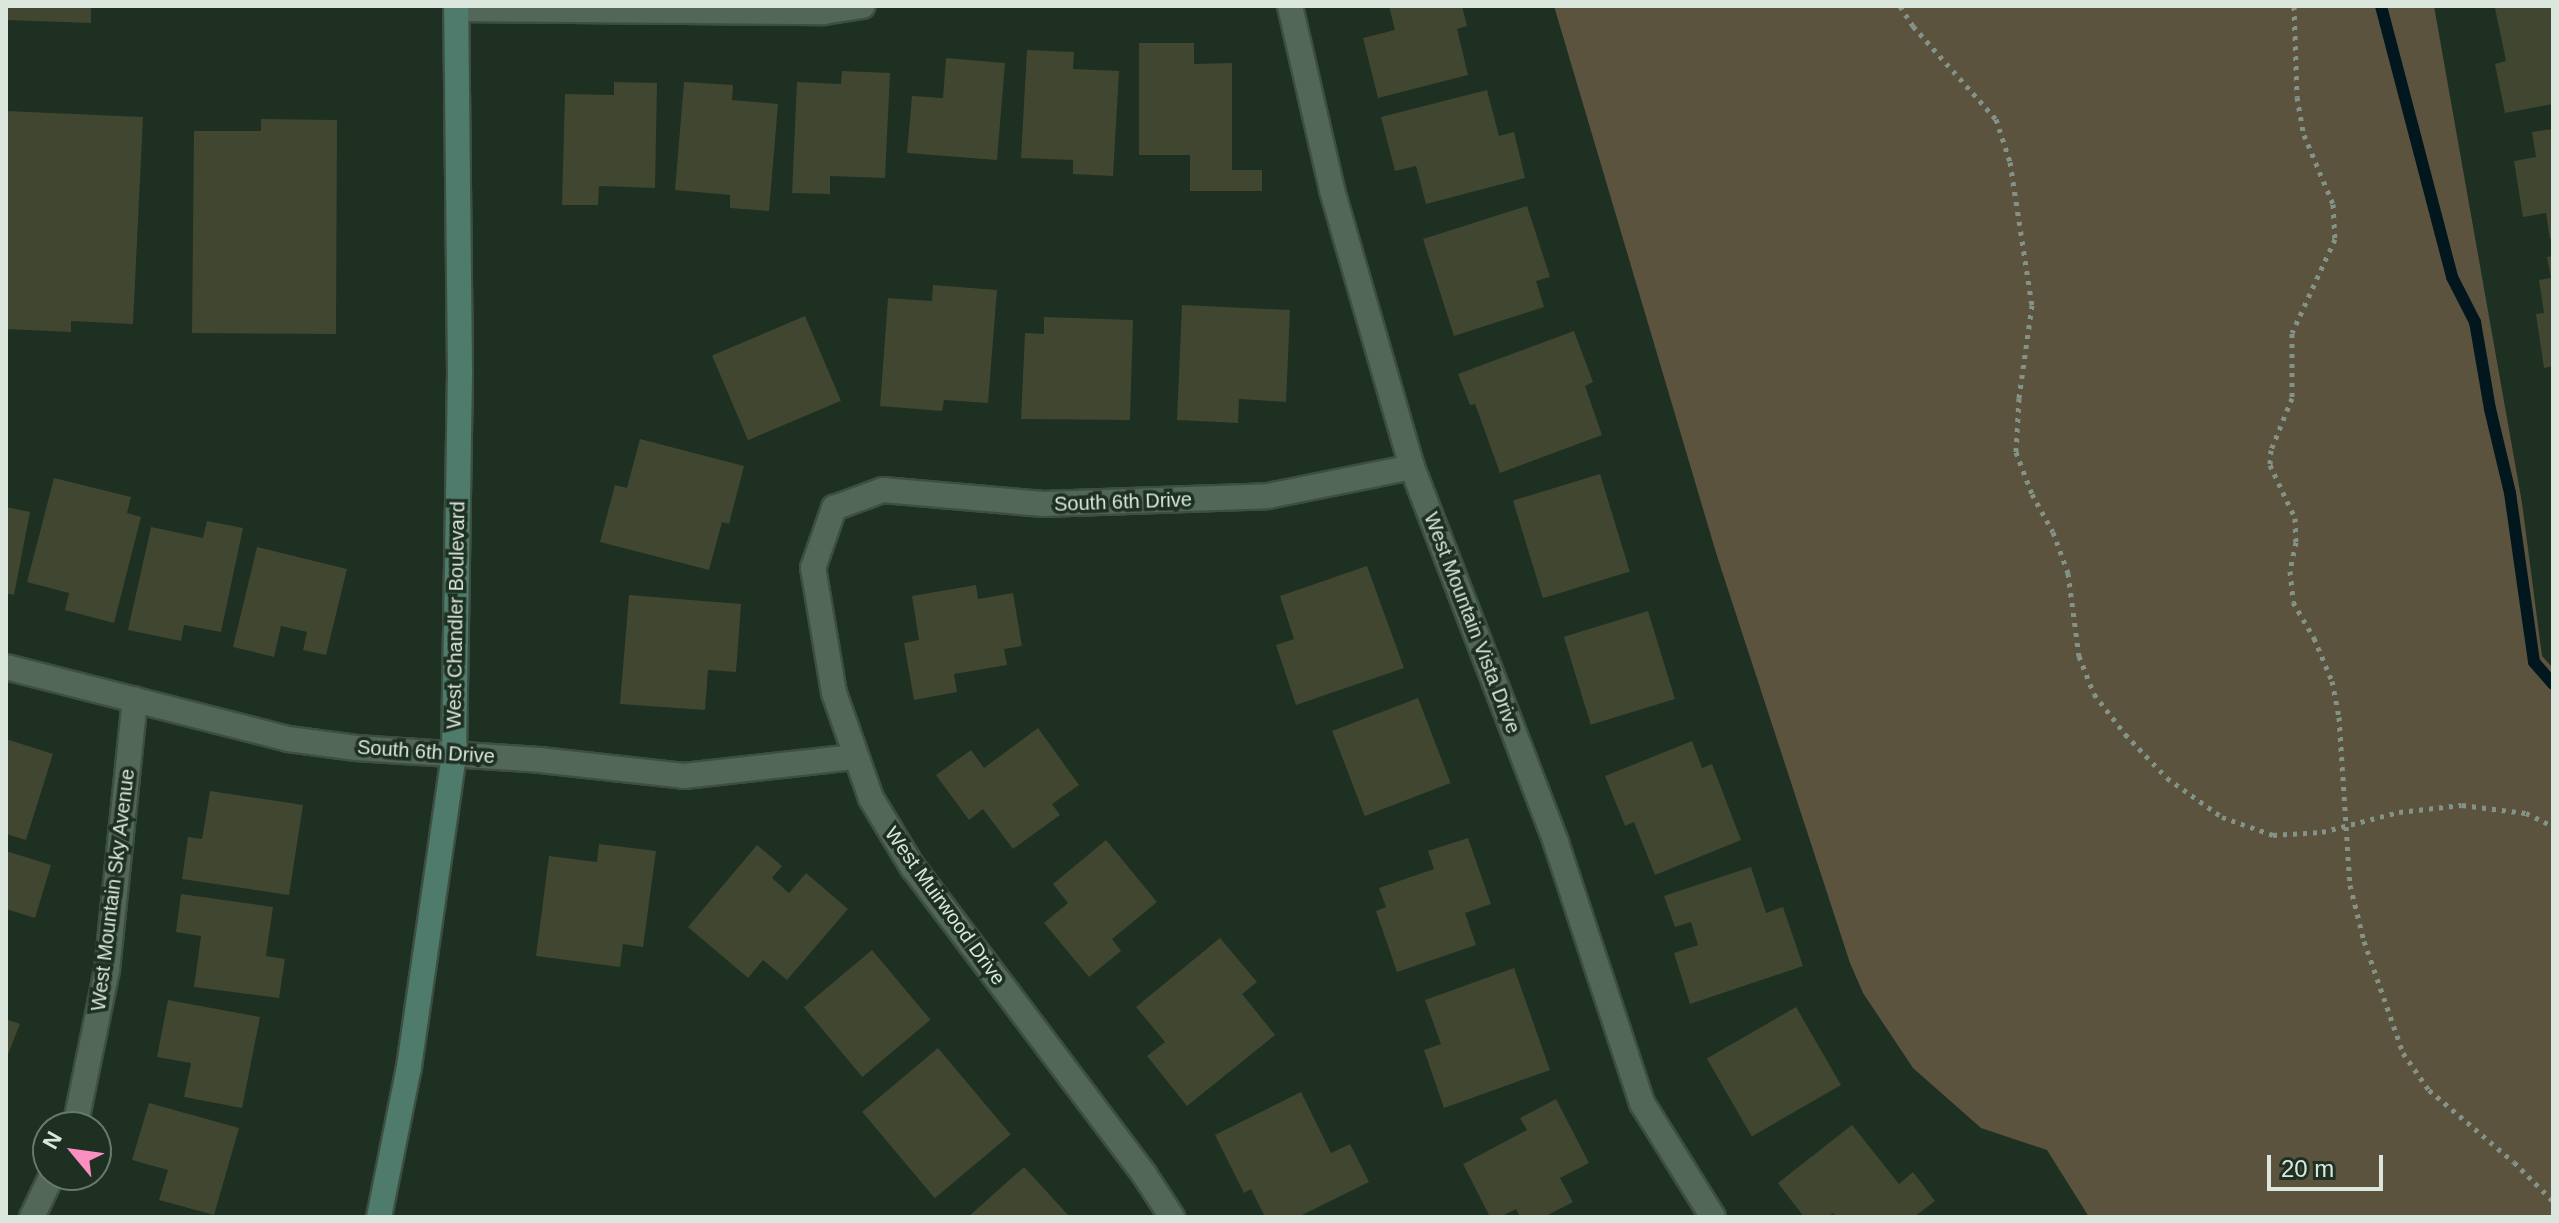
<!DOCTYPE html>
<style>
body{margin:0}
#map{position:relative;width:2559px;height:1223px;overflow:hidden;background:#1d3022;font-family:Helvetica,sans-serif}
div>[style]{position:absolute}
.green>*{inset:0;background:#5c533e}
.stream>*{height:12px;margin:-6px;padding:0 6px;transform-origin:6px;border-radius:6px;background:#01171d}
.building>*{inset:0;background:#404630;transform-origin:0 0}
.path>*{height:5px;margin-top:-2.5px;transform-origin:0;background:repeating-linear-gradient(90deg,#849388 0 4px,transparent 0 10px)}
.roads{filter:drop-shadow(2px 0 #3d4e42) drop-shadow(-2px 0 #3d4e42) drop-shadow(0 2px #3d4e42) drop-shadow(0 -2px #3d4e42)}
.street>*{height:24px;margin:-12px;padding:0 12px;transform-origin:12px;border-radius:12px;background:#526757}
.secondary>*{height:24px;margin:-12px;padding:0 12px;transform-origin:12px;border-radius:12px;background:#4e7b6c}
span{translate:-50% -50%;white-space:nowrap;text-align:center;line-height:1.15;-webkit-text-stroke:7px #1d3022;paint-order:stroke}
.street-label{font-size:20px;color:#dbe7dd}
.frame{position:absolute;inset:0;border:8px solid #dbe7dd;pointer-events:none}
.north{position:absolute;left:32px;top:1111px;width:80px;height:80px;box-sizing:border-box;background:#1d3022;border:2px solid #69796d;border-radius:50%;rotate:299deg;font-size:22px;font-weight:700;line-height:32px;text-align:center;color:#dbe7dd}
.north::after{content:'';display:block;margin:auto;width:28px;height:36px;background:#fc8fc2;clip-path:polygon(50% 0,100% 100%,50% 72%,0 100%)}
.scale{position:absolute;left:2267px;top:1155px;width:116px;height:36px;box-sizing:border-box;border:4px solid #dbe7dd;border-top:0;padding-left:10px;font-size:24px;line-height:28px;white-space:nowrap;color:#dbe7dd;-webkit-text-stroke:6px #1d3022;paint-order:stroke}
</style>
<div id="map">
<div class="green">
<div style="clip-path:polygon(1554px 6px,2434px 6px,2522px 503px,2542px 656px,2553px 668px,2553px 1217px,2089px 1217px,2047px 1150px,1981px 1128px,1913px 1068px,1863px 993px,1850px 963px,1717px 556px)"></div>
</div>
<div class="stream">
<div style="left:2381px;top:6px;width:280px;rotate:75.3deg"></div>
<div style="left:2452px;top:277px;width:51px;rotate:62.9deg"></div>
<div style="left:2475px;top:322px;width:88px;rotate:80.2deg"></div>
<div style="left:2490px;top:409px;width:86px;rotate:76.6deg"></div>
<div style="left:2510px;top:493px;width:171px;rotate:81.9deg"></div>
<div style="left:2534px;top:662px;width:29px;rotate:49deg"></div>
</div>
<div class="building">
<div style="clip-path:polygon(6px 6px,91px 6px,91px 23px,6px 20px)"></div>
<div style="clip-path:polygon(1389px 6px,1462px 6px,1467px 26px,1457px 29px,1468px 75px,1378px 98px,1363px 38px,1395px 30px)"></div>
<div style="clip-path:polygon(2503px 6px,2553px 6px,2553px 104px,2505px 113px,2495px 64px,2506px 61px,2495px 8px)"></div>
<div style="clip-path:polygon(1139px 43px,1194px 43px,1194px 64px,1232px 63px,1232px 170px,1262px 170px,1262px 191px,1190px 191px,1190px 155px,1139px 155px)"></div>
<div style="clip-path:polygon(1027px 50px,1074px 52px,1073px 69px,1119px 71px,1113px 176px,1073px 174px,1073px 160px,1021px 158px)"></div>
<div style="clip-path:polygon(946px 58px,1005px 63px,997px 160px,907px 153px,912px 96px,943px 98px)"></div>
<div style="clip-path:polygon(842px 71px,890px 73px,885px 178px,830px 176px,830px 194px,792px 193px,797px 82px,841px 84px)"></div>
<div style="clip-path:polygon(614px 82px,657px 83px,655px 188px,599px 186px,598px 205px,562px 205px,565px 94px,614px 95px)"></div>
<div style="clip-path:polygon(684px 82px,733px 85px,732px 100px,778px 104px,769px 211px,730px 208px,730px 195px,675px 190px)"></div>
<div style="clip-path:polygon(1487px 90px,1499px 136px,1514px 132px,1525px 178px,1426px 204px,1416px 166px,1395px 171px,1381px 117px)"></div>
<div style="clip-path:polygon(6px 111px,143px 117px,133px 324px,71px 321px,71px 332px,6px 329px)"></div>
<div style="clip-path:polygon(261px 119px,337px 120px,336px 334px,192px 333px,194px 131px,261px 131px)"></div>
<div style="clip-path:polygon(2553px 129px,2553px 239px,2550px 239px,2546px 213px,2523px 217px,2514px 161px,2536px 157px,2532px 132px)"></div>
<div style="clip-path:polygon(1527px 206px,1550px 277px,1536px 281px,1544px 307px,1454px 336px,1423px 239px)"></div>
<div style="clip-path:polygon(2553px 256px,2553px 366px,2544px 368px,2536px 314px,2544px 313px,2539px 280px,2551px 278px,2547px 257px)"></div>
<div style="clip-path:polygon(933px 285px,997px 290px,988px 403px,944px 400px,942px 411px,880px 406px,888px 298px,932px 301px)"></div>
<div style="clip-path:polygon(1182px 305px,1290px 310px,1286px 402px,1239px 399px,1238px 423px,1177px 420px)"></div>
<div style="left:805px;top:316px;width:92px;height:101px;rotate:67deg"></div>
<div style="clip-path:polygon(1044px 317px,1133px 320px,1130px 420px,1021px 419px,1025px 333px,1044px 334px)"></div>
<div style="clip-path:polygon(1574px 331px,1593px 382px,1585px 386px,1602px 435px,1500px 473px,1475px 404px,1470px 405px,1458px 374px)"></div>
<div style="clip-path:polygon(640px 439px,744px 466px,729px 524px,722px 522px,709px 570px,600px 542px,615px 485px,627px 488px)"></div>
<div style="left:1600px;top:474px;width:102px;height:91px;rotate:73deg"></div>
<div style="clip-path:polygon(54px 478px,131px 497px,127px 513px,141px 517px,114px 623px,65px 610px,69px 593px,27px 582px)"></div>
<div style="clip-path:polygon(6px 507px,30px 512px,14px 595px,6px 593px)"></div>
<div style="clip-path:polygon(207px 521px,243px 528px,221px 632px,184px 625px,181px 641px,128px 630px,151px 527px,203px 538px)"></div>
<div style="clip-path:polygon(257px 547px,347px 569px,326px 655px,303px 650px,307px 632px,281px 626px,274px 657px,233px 647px)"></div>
<div style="clip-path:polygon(1367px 566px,1404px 668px,1296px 705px,1276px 645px,1294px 639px,1280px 596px)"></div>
<div style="clip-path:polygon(976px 585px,978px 599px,1013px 593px,1022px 646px,1004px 649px,1007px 665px,954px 674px,957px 692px,914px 700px,904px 643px,919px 640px,912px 596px)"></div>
<div style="clip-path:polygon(629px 595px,741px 604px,736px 672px,708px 670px,705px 710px,620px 704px)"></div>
<div style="left:1648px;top:611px;width:92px;height:88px;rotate:73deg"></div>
<div style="left:1418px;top:698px;width:91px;height:92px;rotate:69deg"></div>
<div style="clip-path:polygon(1038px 728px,1079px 785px,1052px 804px,1060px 815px,1013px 849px,983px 809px,969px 820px,936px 775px,971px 750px,984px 768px)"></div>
<div style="clip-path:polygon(6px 739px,53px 754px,26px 840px,6px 834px)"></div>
<div style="clip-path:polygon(1692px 741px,1702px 768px,1712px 764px,1741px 840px,1655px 875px,1634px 822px,1625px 826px,1605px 776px)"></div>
<div style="clip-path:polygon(210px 791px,303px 805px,289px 895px,182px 879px,188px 837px,202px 839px)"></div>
<div style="clip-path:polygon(1468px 838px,1491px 904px,1465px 913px,1476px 945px,1397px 972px,1376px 911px,1386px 907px,1379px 888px,1434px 869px,1428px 851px)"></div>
<div style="clip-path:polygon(1106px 840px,1157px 902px,1112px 939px,1121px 951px,1089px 977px,1044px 923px,1068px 903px,1053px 884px)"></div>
<div style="clip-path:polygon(599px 844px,656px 851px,643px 947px,623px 944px,620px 967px,536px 956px,549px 856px,597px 862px)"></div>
<div style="clip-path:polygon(757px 845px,782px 866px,772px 878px,789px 893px,806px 873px,848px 909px,787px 980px,763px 960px,748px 978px,688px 927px)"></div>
<div style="clip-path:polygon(6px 851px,51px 865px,35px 918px,6px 909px)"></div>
<div style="clip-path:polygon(1751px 867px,1766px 913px,1783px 907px,1803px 966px,1690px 1004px,1674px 953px,1698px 945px,1691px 922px,1675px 927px,1664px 896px)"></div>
<div style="clip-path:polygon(181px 894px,273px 907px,266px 956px,285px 959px,279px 998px,194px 987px,201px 936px,176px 932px)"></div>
<div style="clip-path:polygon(1220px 938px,1257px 982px,1242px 994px,1275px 1035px,1187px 1106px,1147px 1056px,1165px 1042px,1136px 1007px)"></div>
<div style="left:872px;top:950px;width:91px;height:89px;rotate:50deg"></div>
<div style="clip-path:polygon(1514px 968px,1550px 1070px,1444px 1108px,1424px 1050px,1441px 1044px,1425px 1000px)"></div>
<div style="clip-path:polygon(168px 1000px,260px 1017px,242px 1108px,184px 1097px,191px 1063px,157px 1057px)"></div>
<div style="left:1796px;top:1007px;width:90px;height:103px;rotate:60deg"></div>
<div style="clip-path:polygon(6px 1019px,20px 1024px,6px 1059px)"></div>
<div style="left:938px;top:1048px;width:113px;height:99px;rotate:50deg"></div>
<div style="clip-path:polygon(1301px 1092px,1331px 1153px,1350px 1144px,1369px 1182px,1298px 1217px,1265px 1217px,1251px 1189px,1244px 1193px,1215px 1135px)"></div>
<div style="clip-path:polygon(1556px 1099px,1589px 1163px,1560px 1178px,1573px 1202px,1544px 1217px,1520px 1217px,1516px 1209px,1500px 1217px,1490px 1217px,1463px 1164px,1527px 1130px,1520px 1118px)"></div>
<div style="clip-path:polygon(149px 1103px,239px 1128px,214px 1215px,159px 1200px,168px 1170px,132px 1160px)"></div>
<div style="clip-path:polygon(1852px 1125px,1899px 1184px,1913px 1172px,1935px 1201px,1914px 1217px,1836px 1217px,1833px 1213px,1828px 1217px,1804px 1217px,1778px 1183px)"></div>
<div style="clip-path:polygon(1024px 1167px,1070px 1217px,968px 1217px)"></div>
</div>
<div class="path">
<div style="left:1900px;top:6px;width:24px;rotate:57deg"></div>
<div style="left:1913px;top:26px;width:125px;rotate:48.3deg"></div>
<div style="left:1996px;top:119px;width:45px;rotate:72deg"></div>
<div style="left:2010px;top:162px;width:145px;rotate:81.3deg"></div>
<div style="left:2032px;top:305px;width:94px;rotate:98deg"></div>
<div style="left:2019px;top:398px;width:54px;rotate:93.2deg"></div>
<div style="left:2016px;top:452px;width:45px;rotate:69.1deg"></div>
<div style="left:2032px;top:494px;width:43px;rotate:61.1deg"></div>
<div style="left:2053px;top:532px;width:44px;rotate:69.9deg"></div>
<div style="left:2068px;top:573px;width:84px;rotate:82.5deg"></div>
<div style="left:2079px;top:656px;width:41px;rotate:68.5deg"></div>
<div style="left:2094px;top:694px;width:51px;rotate:52.2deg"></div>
<div style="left:2125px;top:734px;width:61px;rotate:46.3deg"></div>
<div style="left:2167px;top:778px;width:67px;rotate:35.3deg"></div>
<div style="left:2222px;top:817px;width:54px;rotate:19.4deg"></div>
<div style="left:2273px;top:835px;width:49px;rotate:-3.5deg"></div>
<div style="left:2322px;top:832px;width:80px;rotate:-14.6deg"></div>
<div style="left:2399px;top:812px;width:63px;rotate:-6.3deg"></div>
<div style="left:2462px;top:805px;width:64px;rotate:7.1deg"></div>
<div style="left:2526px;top:813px;width:30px;rotate:26deg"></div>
<div style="left:2294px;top:6px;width:91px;rotate:88.1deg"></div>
<div style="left:2297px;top:97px;width:39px;rotate:80deg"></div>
<div style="left:2304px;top:135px;width:75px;rotate:67.2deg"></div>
<div style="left:2333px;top:204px;width:35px;rotate:87deg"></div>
<div style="left:2335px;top:239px;width:103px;rotate:114.6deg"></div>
<div style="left:2292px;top:333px;width:65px;rotate:90deg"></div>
<div style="left:2292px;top:398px;width:56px;rotate:112deg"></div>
<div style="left:2271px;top:450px;width:15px;rotate:94deg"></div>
<div style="left:2270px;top:465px;width:59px;rotate:64.7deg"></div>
<div style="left:2295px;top:518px;width:24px;rotate:88deg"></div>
<div style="left:2296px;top:542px;width:30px;rotate:102deg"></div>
<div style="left:2290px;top:571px;width:31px;rotate:84deg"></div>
<div style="left:2293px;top:602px;width:42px;rotate:59.7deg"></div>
<div style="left:2314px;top:638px;width:47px;rotate:67.3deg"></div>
<div style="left:2332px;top:681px;width:37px;rotate:79deg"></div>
<div style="left:2339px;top:717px;width:168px;rotate:86.3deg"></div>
<div style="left:2350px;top:885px;width:58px;rotate:76deg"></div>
<div style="left:2364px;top:941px;width:119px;rotate:70.8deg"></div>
<div style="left:2403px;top:1053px;width:45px;rotate:54.9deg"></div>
<div style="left:2429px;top:1090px;width:111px;rotate:40.3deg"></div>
<div style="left:2514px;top:1162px;width:55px;rotate:45deg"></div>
</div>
<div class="roads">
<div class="street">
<div style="left:1290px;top:6px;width:189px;rotate:77.1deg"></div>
<div style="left:1332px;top:190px;width:288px;rotate:73.9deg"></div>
<div style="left:1412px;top:467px;width:403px;rotate:69deg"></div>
<div style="left:1556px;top:843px;width:274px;rotate:71.7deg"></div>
<div style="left:1642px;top:1103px;width:134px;rotate:58.1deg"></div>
<div style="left:456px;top:9px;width:368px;rotate:0.5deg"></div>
<div style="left:824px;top:12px;width:39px;rotate:-9deg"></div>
<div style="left:6px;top:667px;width:291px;rotate:14.3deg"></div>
<div style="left:288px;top:739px;width:69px;rotate:7.5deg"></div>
<div style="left:356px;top:748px;width:184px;rotate:3.7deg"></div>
<div style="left:540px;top:760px;width:145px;rotate:6.3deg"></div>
<div style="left:684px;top:776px;width:171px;rotate:-6.4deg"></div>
<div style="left:75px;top:1127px;width:160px;rotate:-78.5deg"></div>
<div style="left:107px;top:970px;width:272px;rotate:-84.1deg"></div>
<div style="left:32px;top:1217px;width:47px;rotate:-64.5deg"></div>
<div style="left:1172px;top:1217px;width:51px;rotate:-123.1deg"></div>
<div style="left:1144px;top:1174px;width:383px;rotate:-127deg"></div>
<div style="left:913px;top:868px;width:82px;rotate:-121deg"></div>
<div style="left:871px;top:798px;width:111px;rotate:-109.4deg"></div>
<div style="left:834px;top:693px;width:127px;rotate:-99.5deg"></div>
<div style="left:813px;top:568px;width:64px;rotate:-70.7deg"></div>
<div style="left:834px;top:508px;width:52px;rotate:-20.2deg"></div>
<div style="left:883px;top:490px;width:161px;rotate:5deg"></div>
<div style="left:1043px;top:504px;width:225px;rotate:-2deg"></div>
<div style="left:1268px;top:496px;width:147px;rotate:-11.4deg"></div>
</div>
<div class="secondary">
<div style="left:379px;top:1217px;width:153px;rotate:-78.7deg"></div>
<div style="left:409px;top:1067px;width:316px;rotate:-81.8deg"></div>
<div style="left:454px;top:754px;width:382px;rotate:-89.1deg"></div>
<div style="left:460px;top:372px;width:366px;rotate:-90.6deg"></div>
</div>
</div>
<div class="street-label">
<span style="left:1123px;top:502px;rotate:-2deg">South 6th Drive</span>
<span style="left:456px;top:615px;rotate:-89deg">West Chandler Boulevard</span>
<span style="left:1472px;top:623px;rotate:69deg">West Mountain Vista Drive</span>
<span style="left:426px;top:752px;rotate:4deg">South 6th Drive</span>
<span style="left:113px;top:890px;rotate:-83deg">West Mountain Sky Avenue</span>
<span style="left:945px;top:906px;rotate:54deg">West Muirwood Drive</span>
</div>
<div class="frame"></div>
<div class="north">N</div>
<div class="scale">20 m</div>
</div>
